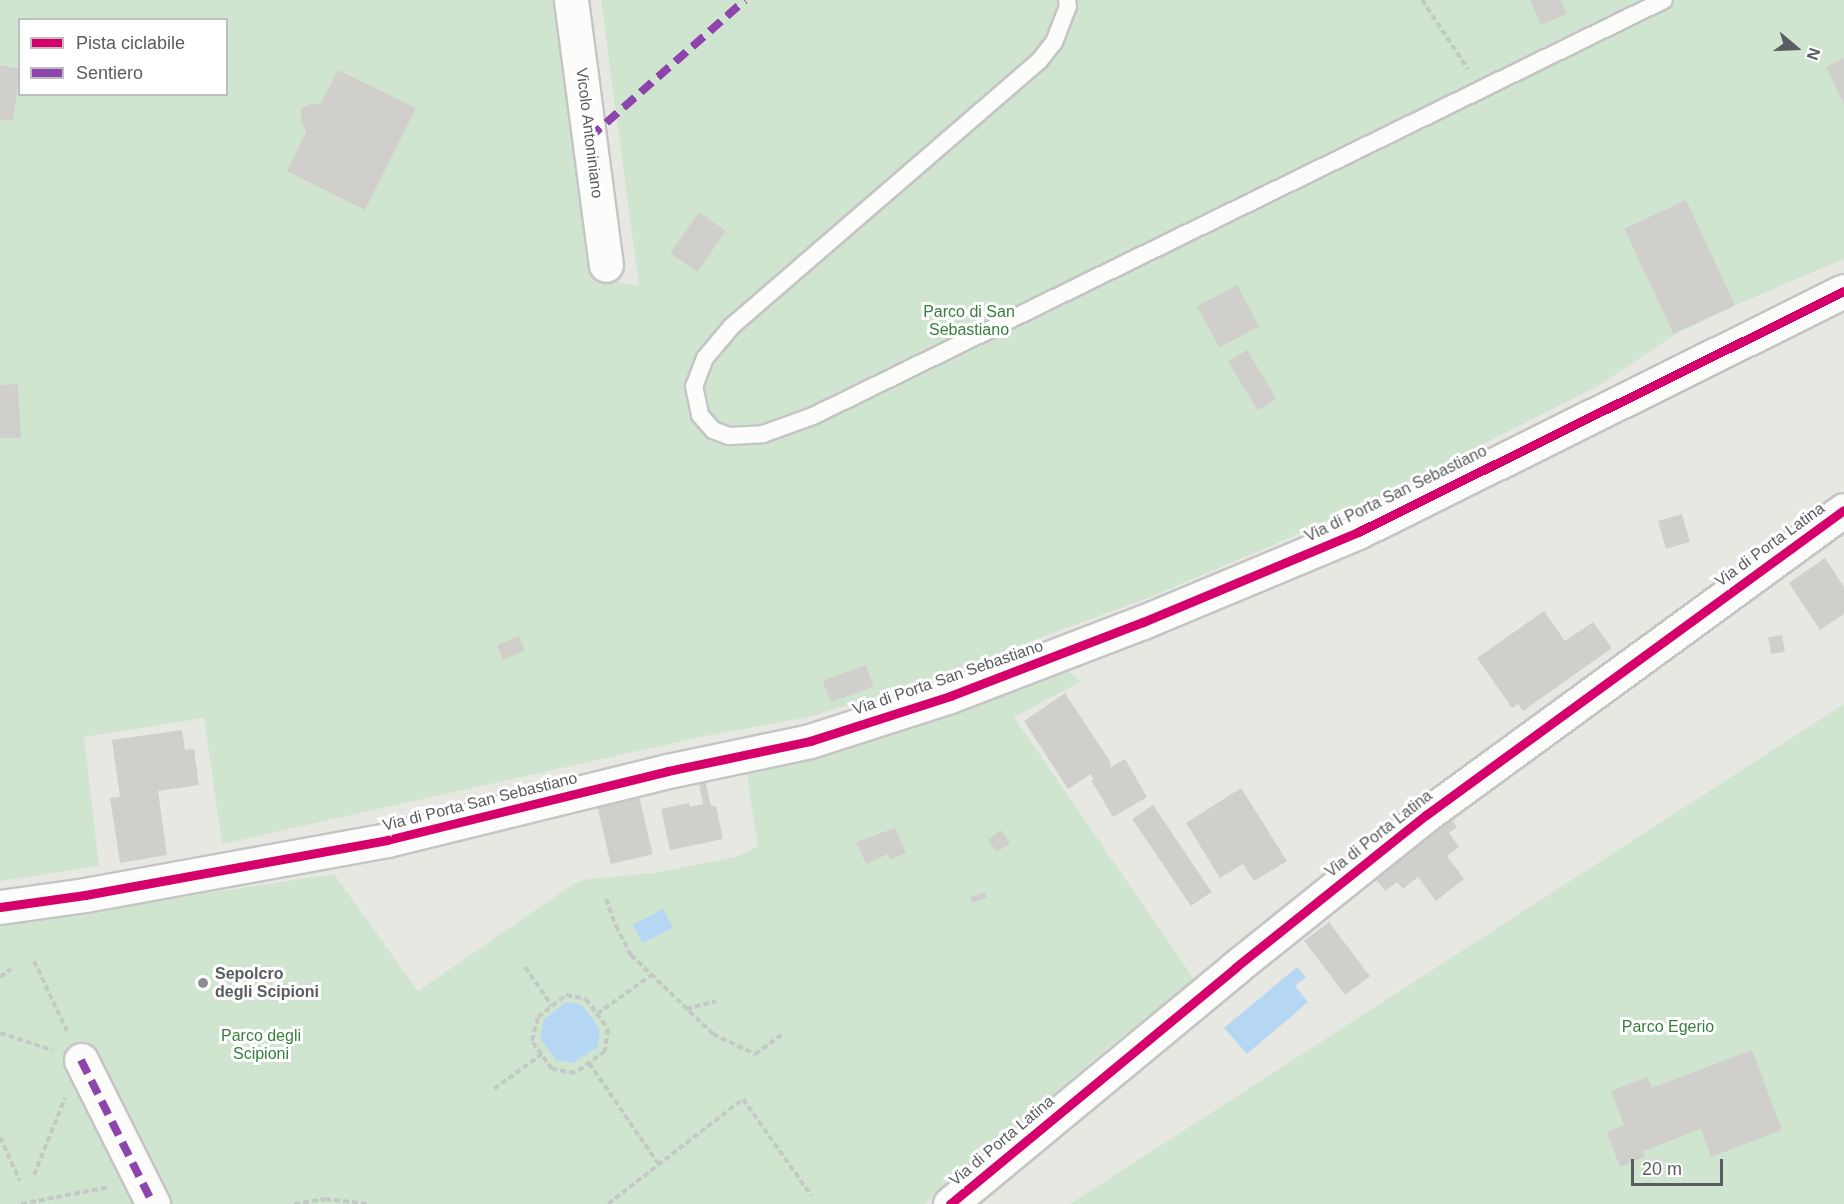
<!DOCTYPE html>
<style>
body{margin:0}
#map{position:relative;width:1844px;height:1204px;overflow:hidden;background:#e8e8e3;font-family:Helvetica,sans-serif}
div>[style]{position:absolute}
.green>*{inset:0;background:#d0e5cf}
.water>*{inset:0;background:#b6d7f3;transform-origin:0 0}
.building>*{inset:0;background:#d0cfcc;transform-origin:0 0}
.path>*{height:4px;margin-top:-2px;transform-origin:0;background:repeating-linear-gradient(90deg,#c4c9c6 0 6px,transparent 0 9px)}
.roads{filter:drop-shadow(2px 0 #c5c5c5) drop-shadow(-2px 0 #c5c5c5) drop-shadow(0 2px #c5c5c5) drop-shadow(0 -2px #c5c5c5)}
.lane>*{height:16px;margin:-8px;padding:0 8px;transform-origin:8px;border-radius:8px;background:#fcfcfb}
.street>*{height:33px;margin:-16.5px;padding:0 16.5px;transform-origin:16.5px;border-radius:16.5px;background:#fcfcfb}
.secondary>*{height:33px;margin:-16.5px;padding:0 16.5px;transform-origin:16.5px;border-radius:16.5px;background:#fcfcfb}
.quiet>*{height:8px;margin-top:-4px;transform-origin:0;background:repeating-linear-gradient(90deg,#8e44ad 0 15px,transparent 0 23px)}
.cycleway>*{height:9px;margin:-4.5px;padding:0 4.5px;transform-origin:4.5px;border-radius:4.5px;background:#d6006c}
.dots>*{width:16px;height:16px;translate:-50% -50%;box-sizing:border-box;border:3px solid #fff;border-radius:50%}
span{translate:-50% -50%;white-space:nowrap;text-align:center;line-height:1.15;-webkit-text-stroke:6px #fff;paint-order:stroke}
.street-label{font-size:16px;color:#595c60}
.park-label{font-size:16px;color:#387f3e}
.poi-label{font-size:16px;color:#595c60;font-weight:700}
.left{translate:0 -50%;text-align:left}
.legend{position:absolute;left:18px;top:18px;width:210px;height:78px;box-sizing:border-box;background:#fff;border:2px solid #bdbebf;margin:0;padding:8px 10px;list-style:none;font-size:18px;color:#595c60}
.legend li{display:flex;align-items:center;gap:12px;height:30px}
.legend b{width:30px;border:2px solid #bdbebf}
.north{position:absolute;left:1766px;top:18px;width:60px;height:60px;-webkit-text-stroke:4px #fff;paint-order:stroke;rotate:109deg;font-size:16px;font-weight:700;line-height:24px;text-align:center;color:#595c60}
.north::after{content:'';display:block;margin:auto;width:21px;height:27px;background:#595c60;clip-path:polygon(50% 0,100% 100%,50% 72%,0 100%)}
.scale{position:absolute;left:1631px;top:1159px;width:92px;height:27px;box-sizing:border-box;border:3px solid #595c60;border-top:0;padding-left:8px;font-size:18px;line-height:21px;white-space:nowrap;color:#595c60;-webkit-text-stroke:4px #fff;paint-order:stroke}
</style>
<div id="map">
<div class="green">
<div style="clip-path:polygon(evenodd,0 0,564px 0,591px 277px,639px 286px,601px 0,1844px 0,1844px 259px,1736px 305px,1676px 334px,1598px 386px,1377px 498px,1273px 545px,1148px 598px,910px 686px,809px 717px,700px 737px,222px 844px,204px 718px,84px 737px,99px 866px,0 881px,0 0,20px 20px,226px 20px,226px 94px,20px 94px,20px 20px)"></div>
<div style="clip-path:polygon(1068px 670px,1080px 682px,1014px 717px,1196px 982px,1114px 1043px,924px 1204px,0 1204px,0 924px,334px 874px,418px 991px,575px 883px,588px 879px,654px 873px,736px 857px,758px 846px,746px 770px,901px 725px)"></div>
<div style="clip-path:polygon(1844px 704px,1844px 1204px,1070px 1204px)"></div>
</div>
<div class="water">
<div style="left:663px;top:909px;width:21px;height:34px;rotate:62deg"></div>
<div style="clip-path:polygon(1297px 967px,1306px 977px,1295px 986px,1308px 1002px,1247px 1054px,1224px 1028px)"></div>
<div style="clip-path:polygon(566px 1002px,582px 1005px,600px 1029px,598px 1047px,573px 1063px,556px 1060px,540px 1038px,544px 1019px)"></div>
</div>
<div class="building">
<div style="clip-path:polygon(1530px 0,1561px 0,1567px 14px,1541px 25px)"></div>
<div style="clip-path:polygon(1844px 58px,1844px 104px,1826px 67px)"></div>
<div style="clip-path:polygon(0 65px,20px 69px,13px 121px,0 119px)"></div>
<div style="clip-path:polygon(338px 70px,416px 108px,365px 210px,287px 171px,306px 132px,301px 122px,301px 109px,311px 103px,320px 105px)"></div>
<div style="left:1686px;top:200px;width:116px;height:68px;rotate:65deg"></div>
<div style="left:699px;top:212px;width:33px;height:50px;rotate:35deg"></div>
<div style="left:1237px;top:285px;width:47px;height:45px;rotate:62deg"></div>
<div style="left:1247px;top:350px;width:57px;height:22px;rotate:59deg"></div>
<div style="clip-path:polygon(18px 384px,21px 438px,0 438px,0 385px)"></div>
<div style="left:1682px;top:514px;width:29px;height:25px;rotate:74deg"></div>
<div style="clip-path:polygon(1825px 558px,1844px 587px,1844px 614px,1820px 630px,1789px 583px)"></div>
<div style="clip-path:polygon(1544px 611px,1565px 641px,1593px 622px,1612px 648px,1523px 711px,1518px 704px,1512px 708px,1477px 658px)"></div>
<div style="left:1782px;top:635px;width:17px;height:14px;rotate:80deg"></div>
<div style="left:519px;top:636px;width:16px;height:24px;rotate:68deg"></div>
<div style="left:866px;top:665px;width:23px;height:46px;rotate:70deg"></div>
<div style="clip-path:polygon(1065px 693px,1111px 763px,1110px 768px,1125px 759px,1147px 797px,1113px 817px,1091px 780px,1094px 779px,1091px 774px,1068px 789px,1024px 721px)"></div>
<div style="clip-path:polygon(182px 730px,185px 750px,194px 749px,199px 785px,158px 791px,167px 855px,120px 863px,110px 798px,120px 797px,112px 740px)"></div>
<div style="clip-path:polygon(705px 779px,711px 806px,716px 806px,723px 839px,670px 850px,661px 809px,689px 803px,690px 807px,703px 804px,698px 780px)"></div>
<div style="clip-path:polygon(1241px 788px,1287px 861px,1254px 881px,1243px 864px,1220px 878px,1186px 823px)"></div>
<div style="left:638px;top:791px;width:65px;height:43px;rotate:77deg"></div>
<div style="left:1153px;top:805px;width:105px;height:25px;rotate:56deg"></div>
<div style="clip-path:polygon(1448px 815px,1457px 827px,1449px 833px,1459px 847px,1447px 856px,1464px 879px,1436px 901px,1418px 877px,1403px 889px,1397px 882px,1385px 891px,1375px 878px,1388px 868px,1385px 863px)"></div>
<div style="clip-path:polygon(895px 828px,906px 853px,890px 860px,888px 854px,866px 864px,856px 842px)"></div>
<div style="left:1001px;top:830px;width:16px;height:16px;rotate:55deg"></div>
<div style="left:985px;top:892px;width:6px;height:16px;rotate:72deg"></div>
<div style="left:1329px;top:922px;width:68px;height:31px;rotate:53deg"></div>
<div style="clip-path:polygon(1752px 1050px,1782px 1130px,1711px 1157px,1701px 1129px,1643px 1151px,1645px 1157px,1620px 1167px,1607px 1132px,1624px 1125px,1611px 1091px,1648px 1077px,1652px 1088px)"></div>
</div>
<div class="path">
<div style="left:1422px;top:0;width:83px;rotate:56.3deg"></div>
<div style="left:606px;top:899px;width:29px;rotate:70deg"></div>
<div style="left:616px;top:926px;width:33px;rotate:63deg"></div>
<div style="left:631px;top:955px;width:114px;rotate:43.9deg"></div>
<div style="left:713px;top:1034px;width:47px;rotate:25.5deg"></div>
<div style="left:755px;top:1054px;width:36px;rotate:-36deg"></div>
<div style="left:34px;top:961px;width:77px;rotate:64.8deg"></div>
<div style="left:525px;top:967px;width:47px;rotate:55.3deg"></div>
<div style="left:0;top:977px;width:14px;rotate:-36deg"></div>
<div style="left:566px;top:995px;width:20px;rotate:11deg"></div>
<div style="left:586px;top:999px;width:37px;rotate:54deg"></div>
<div style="left:608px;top:1029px;width:22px;rotate:98deg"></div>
<div style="left:605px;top:1051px;width:37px;rotate:144deg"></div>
<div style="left:575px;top:1073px;width:23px;rotate:-170deg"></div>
<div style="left:552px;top:1069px;width:34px;rotate:-126deg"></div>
<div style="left:532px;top:1041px;width:25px;rotate:-76deg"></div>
<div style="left:538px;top:1017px;width:36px;rotate:-38deg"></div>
<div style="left:686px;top:1009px;width:31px;rotate:-15deg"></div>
<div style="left:597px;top:1014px;width:67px;rotate:-35.8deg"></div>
<div style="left:0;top:1033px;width:55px;rotate:18.1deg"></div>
<div style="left:589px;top:1063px;width:124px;rotate:55.5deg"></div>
<div style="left:494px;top:1089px;width:59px;rotate:-36.1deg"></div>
<div style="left:0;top:1137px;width:48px;rotate:65.6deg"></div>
<div style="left:34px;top:1175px;width:83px;rotate:-68.1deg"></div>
<div style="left:21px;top:1204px;width:90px;rotate:-10.9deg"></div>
<div style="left:294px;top:1204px;width:31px;rotate:-9deg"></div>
<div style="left:325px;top:1199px;width:44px;rotate:6.5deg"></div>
<div style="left:608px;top:1204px;width:171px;rotate:-37.9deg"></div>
<div style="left:743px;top:1099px;width:118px;rotate:54.7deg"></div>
</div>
<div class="roads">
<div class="lane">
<div style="left:1067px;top:0;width:6px;rotate:81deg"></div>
<div style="left:1068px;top:6px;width:39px;rotate:111deg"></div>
<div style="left:1054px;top:42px;width:24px;rotate:128deg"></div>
<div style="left:1039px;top:61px;width:406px;rotate:139.2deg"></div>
<div style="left:732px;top:326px;width:42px;rotate:130.2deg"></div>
<div style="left:705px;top:358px;width:30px;rotate:111deg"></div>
<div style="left:694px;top:386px;width:30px;rotate:78deg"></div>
<div style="left:700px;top:415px;width:20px;rotate:49deg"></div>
<div style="left:713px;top:430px;width:17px;rotate:21deg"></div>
<div style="left:729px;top:436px;width:34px;rotate:-3deg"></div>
<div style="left:763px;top:434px;width:53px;rotate:-19.8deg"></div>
<div style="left:813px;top:416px;width:947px;rotate:-26.05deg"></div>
</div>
<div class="street">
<div style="left:571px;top:0;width:267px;rotate:82.5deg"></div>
<div style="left:81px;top:1060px;width:161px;rotate:63.4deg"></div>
</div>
<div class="secondary">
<div style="left:0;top:907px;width:86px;rotate:-8deg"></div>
<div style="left:85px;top:895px;width:307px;rotate:-10.3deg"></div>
<div style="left:387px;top:840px;width:289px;rotate:-13.8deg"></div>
<div style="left:668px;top:771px;width:145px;rotate:-11.9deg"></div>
<div style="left:810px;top:741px;width:147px;rotate:-17.8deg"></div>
<div style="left:950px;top:696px;width:207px;rotate:-21deg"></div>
<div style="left:1143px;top:622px;width:233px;rotate:-22.7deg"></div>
<div style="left:1358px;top:532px;width:542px;rotate:-26.38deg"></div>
<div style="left:950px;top:1204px;width:371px;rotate:-39.6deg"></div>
<div style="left:1236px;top:967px;width:243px;rotate:-38.7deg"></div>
<div style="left:1426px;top:815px;width:517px;rotate:-36.12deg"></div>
</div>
</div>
<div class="quiet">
<div style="left:589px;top:138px;width:208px;rotate:-41.5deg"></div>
<div style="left:81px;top:1060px;width:161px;rotate:63.4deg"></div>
</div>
<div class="cycleway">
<div style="left:0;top:907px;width:86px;rotate:-8deg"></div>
<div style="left:85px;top:895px;width:307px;rotate:-10.3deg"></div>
<div style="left:387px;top:840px;width:289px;rotate:-13.8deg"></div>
<div style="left:668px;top:771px;width:145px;rotate:-11.9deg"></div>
<div style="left:810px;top:741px;width:147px;rotate:-17.8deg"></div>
<div style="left:950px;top:696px;width:207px;rotate:-21deg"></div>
<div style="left:1143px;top:622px;width:233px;rotate:-22.7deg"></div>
<div style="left:1358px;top:532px;width:542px;rotate:-26.38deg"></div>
<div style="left:950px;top:1204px;width:371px;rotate:-39.6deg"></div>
<div style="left:1236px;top:967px;width:243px;rotate:-38.7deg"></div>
<div style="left:1426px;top:815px;width:517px;rotate:-36.12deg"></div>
</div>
<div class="dots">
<div style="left:203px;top:983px;background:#8b8d8e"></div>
</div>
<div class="street-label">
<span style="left:589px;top:133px;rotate:83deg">Vicolo Antoniniano</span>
<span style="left:1396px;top:494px;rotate:-26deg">Via di Porta San Sebastiano</span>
<span style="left:1770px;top:545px;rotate:-36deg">Via di Porta Latina</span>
<span style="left:948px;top:678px;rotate:-19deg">Via di Porta San Sebastiano</span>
<span style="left:480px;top:802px;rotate:-14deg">Via di Porta San Sebastiano</span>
<span style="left:1379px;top:834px;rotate:-38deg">Via di Porta Latina</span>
<span style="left:1002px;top:1141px;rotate:-40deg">Via di Porta Latina</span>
</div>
<div class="park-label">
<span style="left:969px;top:321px">Parco di San<br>Sebastiano</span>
<span style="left:1668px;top:1027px">Parco Egerio</span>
<span style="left:261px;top:1045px">Parco degli<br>Scipioni</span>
</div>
<div class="poi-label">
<span class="left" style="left:215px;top:983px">Sepolcro<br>degli Scipioni</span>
</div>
<ul class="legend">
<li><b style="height:8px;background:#d6006c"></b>Pista ciclabile</li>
<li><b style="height:8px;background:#8e44ad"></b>Sentiero</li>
</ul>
<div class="north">N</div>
<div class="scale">20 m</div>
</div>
